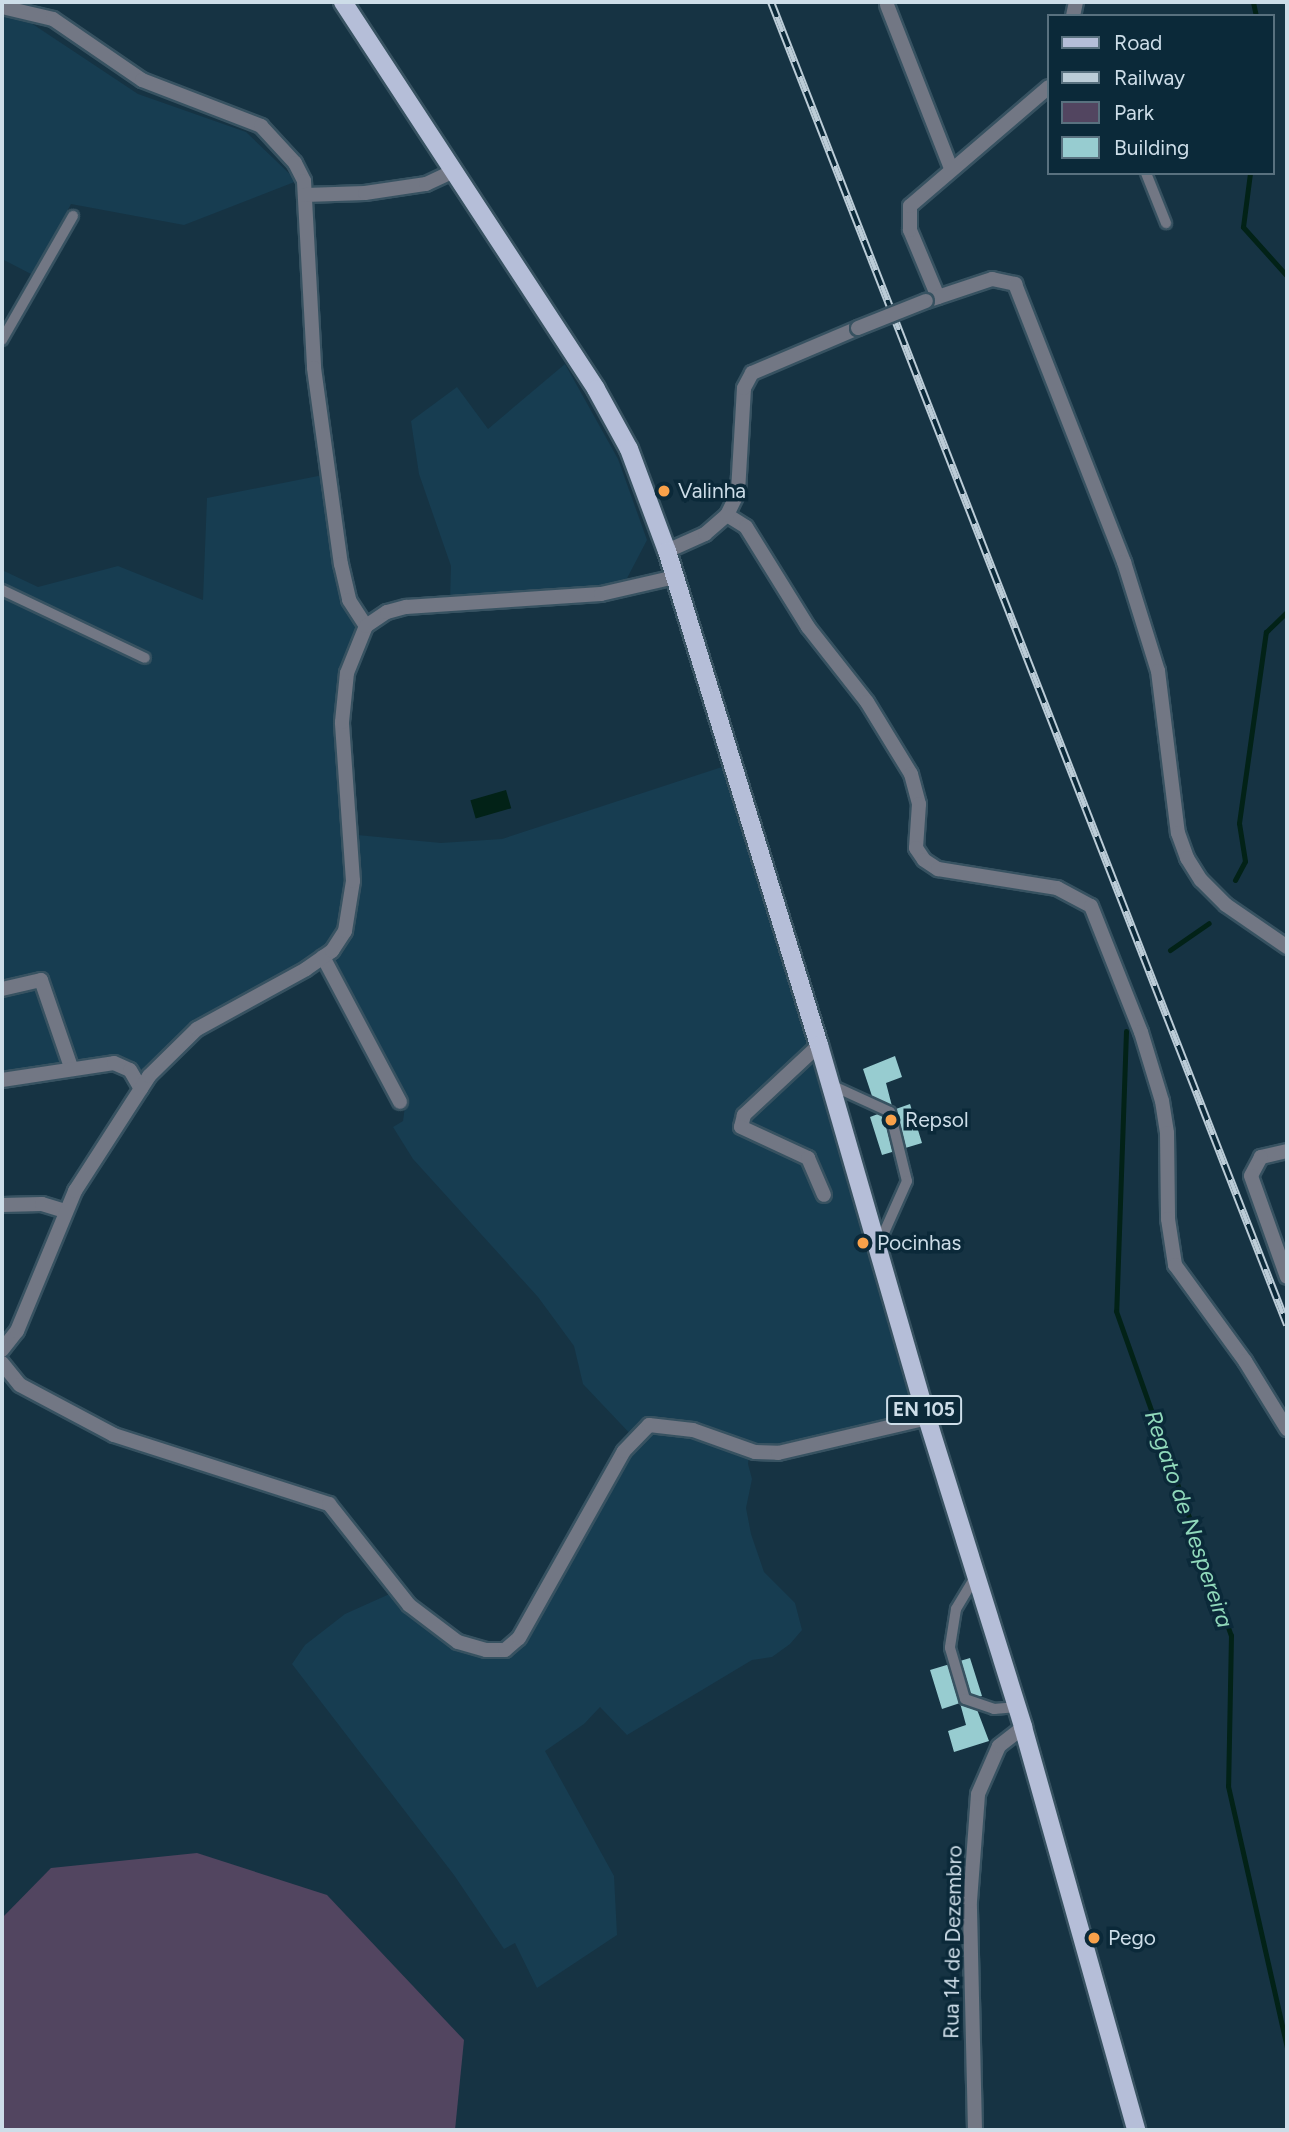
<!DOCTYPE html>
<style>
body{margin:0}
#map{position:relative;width:1289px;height:2132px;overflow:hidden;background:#163343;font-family:Figtree,sans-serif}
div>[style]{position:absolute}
.built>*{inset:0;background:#173d51}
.green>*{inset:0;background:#524560}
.water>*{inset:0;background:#022217;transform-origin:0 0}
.stream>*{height:5px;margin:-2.5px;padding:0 2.5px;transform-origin:2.5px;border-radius:2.5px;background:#022217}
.building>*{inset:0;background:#97ccd0}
.roads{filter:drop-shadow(2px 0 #375261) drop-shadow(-2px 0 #375261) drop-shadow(0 2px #375261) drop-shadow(0 -2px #375261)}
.service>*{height:10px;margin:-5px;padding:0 5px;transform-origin:5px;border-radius:5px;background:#727784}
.minor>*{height:14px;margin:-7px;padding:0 7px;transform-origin:7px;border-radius:7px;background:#727784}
.primary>*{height:18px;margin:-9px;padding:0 9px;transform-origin:9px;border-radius:9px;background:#b5bed8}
.rail>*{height:8px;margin-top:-4px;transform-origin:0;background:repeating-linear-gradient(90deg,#0b2939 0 16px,#bbccd7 0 32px);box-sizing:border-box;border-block:2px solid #bbccd7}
.bridges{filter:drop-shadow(2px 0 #375261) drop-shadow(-2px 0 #375261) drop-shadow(0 2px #375261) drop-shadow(0 -2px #375261)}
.minor-bridge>*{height:14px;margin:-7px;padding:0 7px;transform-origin:7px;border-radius:7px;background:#727784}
.dots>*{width:19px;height:19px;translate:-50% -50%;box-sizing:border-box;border:4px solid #0b2939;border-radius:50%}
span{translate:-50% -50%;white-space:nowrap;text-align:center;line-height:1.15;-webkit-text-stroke:7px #0b2939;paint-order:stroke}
.shield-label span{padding:2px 5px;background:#0b2939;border:2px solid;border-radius:5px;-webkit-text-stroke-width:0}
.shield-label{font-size:19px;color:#cddde8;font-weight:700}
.poi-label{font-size:21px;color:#cddde8}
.left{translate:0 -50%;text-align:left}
.street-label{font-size:21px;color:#cddde8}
.water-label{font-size:23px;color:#90d9bb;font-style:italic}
.frame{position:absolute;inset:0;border:4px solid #cddde8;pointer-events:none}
.legend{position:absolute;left:1047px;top:14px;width:228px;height:161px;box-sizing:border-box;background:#0b2939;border:2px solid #59717f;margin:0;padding:9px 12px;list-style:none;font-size:21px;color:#cddde8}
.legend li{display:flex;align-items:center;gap:14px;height:35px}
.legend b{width:35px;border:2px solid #59717f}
</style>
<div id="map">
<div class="built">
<div style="clip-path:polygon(2px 2px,15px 2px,19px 15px,138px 94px,246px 132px,297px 181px,184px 225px,71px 204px,33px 275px,2px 259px)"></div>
<div style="clip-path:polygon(565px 364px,618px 459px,647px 540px,623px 586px,450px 601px,451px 566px,419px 474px,411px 421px,457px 387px,488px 429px)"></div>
<div style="clip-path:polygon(318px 476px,335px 480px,356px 624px,347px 718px,347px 834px,441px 843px,502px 839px,722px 767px,915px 1397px,902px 1417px,783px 1452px,750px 1447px,748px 1464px,752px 1479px,746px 1508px,751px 1534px,764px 1572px,795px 1603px,802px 1630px,790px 1644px,772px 1657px,752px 1660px,627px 1735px,600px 1707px,584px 1724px,545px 1751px,614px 1876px,617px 1935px,537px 1988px,515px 1943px,504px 1949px,454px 1875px,292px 1664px,305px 1645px,345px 1614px,394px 1592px,490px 1657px,509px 1653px,636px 1440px,583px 1384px,574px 1346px,538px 1297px,413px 1159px,393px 1127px,403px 1121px,406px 1099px,324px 959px,191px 1031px,146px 1081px,121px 1062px,95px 1058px,2px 1077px,2px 570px,38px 587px,118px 566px,203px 600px,207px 498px)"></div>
</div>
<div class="green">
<div style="clip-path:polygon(197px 1853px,327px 1895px,464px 2040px,455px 2130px,2px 2130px,2px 1918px,51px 1868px)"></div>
</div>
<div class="water">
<div style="left:506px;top:790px;width:19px;height:37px;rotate:74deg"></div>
</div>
<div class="stream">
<div style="left:1253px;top:2px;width:14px;rotate:78deg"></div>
<div style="left:1250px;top:173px;width:54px;rotate:97.4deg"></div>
<div style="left:1243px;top:227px;width:66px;rotate:48.1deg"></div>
<div style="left:1287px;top:311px;width:48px;rotate:90deg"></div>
<div style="left:1235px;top:880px;width:21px;rotate:-62deg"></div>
<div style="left:1245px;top:861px;width:38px;rotate:-99deg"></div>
<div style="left:1239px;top:823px;width:193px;rotate:-82deg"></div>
<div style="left:1266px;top:632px;width:29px;rotate:-44deg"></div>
<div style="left:1170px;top:950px;width:47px;rotate:-34.7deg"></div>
<div style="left:1126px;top:1031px;width:280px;rotate:92deg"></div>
<div style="left:1116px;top:1311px;width:344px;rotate:70.5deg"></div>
<div style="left:1231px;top:1635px;width:151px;rotate:91.1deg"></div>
<div style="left:1228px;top:1786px;width:268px;rotate:77.3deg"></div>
</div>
<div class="building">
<div style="clip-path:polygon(895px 1056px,902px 1077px,886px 1083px,893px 1110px,910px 1104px,922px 1143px,882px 1155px,870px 1117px,878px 1114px,863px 1069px)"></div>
<div style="clip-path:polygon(970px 1658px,982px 1696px,973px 1699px,989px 1741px,954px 1752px,948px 1731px,966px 1725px,960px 1703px,942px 1709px,930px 1670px)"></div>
</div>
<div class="roads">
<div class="service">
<div style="left:1146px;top:173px;width:54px;rotate:68.2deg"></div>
<div style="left:2px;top:340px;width:143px;rotate:-60.2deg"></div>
<div style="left:2px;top:590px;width:158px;rotate:25.4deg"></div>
<div style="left:831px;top:1085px;width:65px;rotate:24.6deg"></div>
<div style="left:890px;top:1112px;width:71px;rotate:76.2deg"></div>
<div style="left:907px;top:1181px;width:69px;rotate:114deg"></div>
<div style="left:977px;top:1574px;width:41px;rotate:121deg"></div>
<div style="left:956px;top:1609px;width:39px;rotate:99deg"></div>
<div style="left:950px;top:1648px;width:53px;rotate:73.6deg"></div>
<div style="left:965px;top:1699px;width:31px;rotate:19deg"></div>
<div style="left:994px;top:1709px;width:23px;rotate:-5deg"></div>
</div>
<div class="minor">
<div style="left:887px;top:5px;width:175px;rotate:68.6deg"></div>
<div style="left:2px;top:7px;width:52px;rotate:13.2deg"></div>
<div style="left:53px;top:19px;width:108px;rotate:34.4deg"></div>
<div style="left:142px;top:80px;width:128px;rotate:21.1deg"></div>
<div style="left:261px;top:126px;width:50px;rotate:47.4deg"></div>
<div style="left:295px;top:163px;width:20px;rotate:63deg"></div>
<div style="left:304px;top:181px;width:187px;rotate:86.9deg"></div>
<div style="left:314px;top:368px;width:198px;rotate:82.2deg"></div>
<div style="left:341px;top:564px;width:37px;rotate:77deg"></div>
<div style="left:349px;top:600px;width:31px;rotate:57deg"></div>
<div style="left:1073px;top:16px;width:14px;rotate:-78deg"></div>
<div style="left:305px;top:195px;width:60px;rotate:-1.9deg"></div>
<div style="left:365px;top:193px;width:62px;rotate:-8.4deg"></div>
<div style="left:426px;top:184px;width:31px;rotate:-25deg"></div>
<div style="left:938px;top:297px;width:73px;rotate:-112.7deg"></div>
<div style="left:910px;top:230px;width:24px;rotate:-90deg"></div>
<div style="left:910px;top:206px;width:183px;rotate:-40.6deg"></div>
<div style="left:926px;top:301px;width:70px;rotate:-18.4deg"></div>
<div style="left:992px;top:279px;width:24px;rotate:12deg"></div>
<div style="left:1015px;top:284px;width:299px;rotate:68.6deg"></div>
<div style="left:1124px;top:562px;width:114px;rotate:72.7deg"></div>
<div style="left:1158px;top:671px;width:163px;rotate:83deg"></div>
<div style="left:1178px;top:833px;width:27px;rotate:70deg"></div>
<div style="left:1187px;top:858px;width:26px;rotate:58deg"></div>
<div style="left:1201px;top:880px;width:35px;rotate:45deg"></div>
<div style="left:1226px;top:905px;width:74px;rotate:34.5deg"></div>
<div style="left:727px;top:515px;width:22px;rotate:32deg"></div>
<div style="left:746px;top:527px;width:118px;rotate:58.2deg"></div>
<div style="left:808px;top:627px;width:95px;rotate:51.8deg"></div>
<div style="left:867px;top:702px;width:84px;rotate:58.6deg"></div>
<div style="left:911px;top:774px;width:31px;rotate:75deg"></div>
<div style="left:919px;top:804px;width:44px;rotate:93.9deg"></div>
<div style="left:916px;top:848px;width:14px;rotate:56deg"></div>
<div style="left:924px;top:860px;width:17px;rotate:33deg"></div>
<div style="left:938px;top:869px;width:121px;rotate:9.1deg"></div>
<div style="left:1057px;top:888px;width:38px;rotate:28deg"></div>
<div style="left:1091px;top:906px;width:136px;rotate:68.4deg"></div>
<div style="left:1141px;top:1032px;width:72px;rotate:73.1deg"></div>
<div style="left:1162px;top:1101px;width:32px;rotate:81deg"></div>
<div style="left:1167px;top:1133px;width:86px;rotate:89.3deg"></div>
<div style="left:1168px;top:1219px;width:47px;rotate:81.3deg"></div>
<div style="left:1175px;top:1265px;width:119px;rotate:53.9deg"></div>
<div style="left:1245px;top:1361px;width:80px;rotate:58.3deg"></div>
<div style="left:667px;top:551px;width:42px;rotate:-24.1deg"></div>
<div style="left:705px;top:534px;width:29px;rotate:-41deg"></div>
<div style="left:727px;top:515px;width:25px;rotate:-64deg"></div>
<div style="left:738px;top:492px;width:104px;rotate:-86.7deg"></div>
<div style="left:744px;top:388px;width:17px;rotate:-62deg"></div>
<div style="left:752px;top:373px;width:115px;rotate:-23deg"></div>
<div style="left:323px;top:957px;width:164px;rotate:62deg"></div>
<div style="left:2px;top:989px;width:40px;rotate:-13deg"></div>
<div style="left:41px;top:980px;width:92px;rotate:71deg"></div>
<div style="left:819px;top:1045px;width:103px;rotate:137deg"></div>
<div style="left:744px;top:1115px;width:12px;rotate:104deg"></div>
<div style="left:741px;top:1127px;width:74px;rotate:24.8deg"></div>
<div style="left:808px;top:1158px;width:40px;rotate:66.6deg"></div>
<div style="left:2px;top:1080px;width:113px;rotate:-8.6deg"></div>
<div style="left:114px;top:1063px;width:17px;rotate:24deg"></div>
<div style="left:130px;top:1070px;width:22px;rotate:60deg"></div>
<div style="left:1287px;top:1151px;width:27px;rotate:167deg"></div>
<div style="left:1261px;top:1157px;width:21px;rotate:118deg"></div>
<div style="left:1251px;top:1176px;width:107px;rotate:70.4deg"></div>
<div style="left:2px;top:1205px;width:40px;rotate:-1.4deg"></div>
<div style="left:42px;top:1204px;width:24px;rotate:17deg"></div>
<div style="left:2px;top:1350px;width:24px;rotate:-52deg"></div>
<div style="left:17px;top:1331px;width:152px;rotate:-67.5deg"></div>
<div style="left:75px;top:1191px;width:137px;rotate:-57.2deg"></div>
<div style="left:149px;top:1076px;width:67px;rotate:-44.4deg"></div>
<div style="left:197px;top:1029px;width:124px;rotate:-28.8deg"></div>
<div style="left:306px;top:969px;width:32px;rotate:-35deg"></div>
<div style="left:332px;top:951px;width:24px;rotate:-57deg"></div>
<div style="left:345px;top:931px;width:51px;rotate:-80.9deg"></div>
<div style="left:353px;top:881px;width:159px;rotate:-94deg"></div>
<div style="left:342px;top:722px;width:49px;rotate:-84.2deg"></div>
<div style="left:347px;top:673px;width:51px;rotate:-68deg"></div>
<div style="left:366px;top:626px;width:25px;rotate:-34deg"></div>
<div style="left:387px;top:612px;width:20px;rotate:-15deg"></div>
<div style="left:406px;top:607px;width:195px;rotate:-3.8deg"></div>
<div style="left:601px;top:594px;width:76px;rotate:-12.9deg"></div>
<div style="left:2px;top:1363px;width:28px;rotate:51deg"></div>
<div style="left:20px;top:1385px;width:106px;rotate:28deg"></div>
<div style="left:114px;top:1435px;width:226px;rotate:17.8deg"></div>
<div style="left:329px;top:1504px;width:129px;rotate:51.6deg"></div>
<div style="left:409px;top:1605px;width:61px;rotate:37.1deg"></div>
<div style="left:458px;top:1642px;width:29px;rotate:16deg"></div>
<div style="left:486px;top:1650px;width:19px"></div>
<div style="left:505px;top:1650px;width:18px;rotate:-41deg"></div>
<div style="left:519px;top:1638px;width:214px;rotate:-60.7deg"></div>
<div style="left:624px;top:1451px;width:36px;rotate:-46deg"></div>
<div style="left:649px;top:1425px;width:44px;rotate:6.5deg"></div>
<div style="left:693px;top:1430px;width:66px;rotate:19.5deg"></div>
<div style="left:755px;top:1452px;width:23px;rotate:2deg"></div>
<div style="left:778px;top:1453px;width:153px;rotate:-13.2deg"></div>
<div style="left:975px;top:2130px;width:229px;rotate:-91.3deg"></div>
<div style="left:970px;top:1901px;width:107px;rotate:-85.7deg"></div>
<div style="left:978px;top:1794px;width:52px;rotate:-66.4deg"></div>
<div style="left:999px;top:1746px;width:31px;rotate:-38deg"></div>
</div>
<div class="primary">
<div style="left:343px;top:2px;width:462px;rotate:56.8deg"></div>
<div style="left:596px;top:389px;width:68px;rotate:61.2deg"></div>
<div style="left:629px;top:449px;width:109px;rotate:69.6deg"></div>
<div style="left:667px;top:551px;width:517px;rotate:72.9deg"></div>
<div style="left:819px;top:1045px;width:388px;rotate:73.9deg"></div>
<div style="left:927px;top:1418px;width:324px;rotate:72.7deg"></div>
<div style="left:1023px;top:1727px;width:419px;rotate:74.3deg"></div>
</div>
</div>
<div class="rail">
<div style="left:771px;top:2px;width:1420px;rotate:68.69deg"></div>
</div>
<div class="bridges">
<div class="minor-bridge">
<div style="left:858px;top:328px;width:73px;rotate:-21.7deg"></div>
</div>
</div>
<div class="dots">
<div style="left:664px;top:491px;background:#f8a14a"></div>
<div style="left:891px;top:1120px;background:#f8a14a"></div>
<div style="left:863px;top:1243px;background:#f8a14a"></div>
<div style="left:1094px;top:1938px;background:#f8a14a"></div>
</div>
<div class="shield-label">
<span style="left:924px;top:1410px">EN 105</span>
</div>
<div class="poi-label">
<span class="left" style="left:678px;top:491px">Valinha</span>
<span class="left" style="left:905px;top:1120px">Repsol</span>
<span class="left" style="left:877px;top:1243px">Pocinhas</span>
<span class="left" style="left:1108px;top:1938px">Pego</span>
</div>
<div class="street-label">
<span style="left:953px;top:1942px;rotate:-89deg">Rua 14 de Dezembro</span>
</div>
<div class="water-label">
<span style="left:1189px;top:1519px;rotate:71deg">Regato de Nespereira</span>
</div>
<div class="frame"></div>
<ul class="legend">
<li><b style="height:9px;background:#b5bed8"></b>Road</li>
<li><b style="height:9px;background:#bbccd7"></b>Railway</li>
<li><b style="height:19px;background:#524560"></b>Park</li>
<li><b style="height:19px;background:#97ccd0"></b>Building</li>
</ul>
</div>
